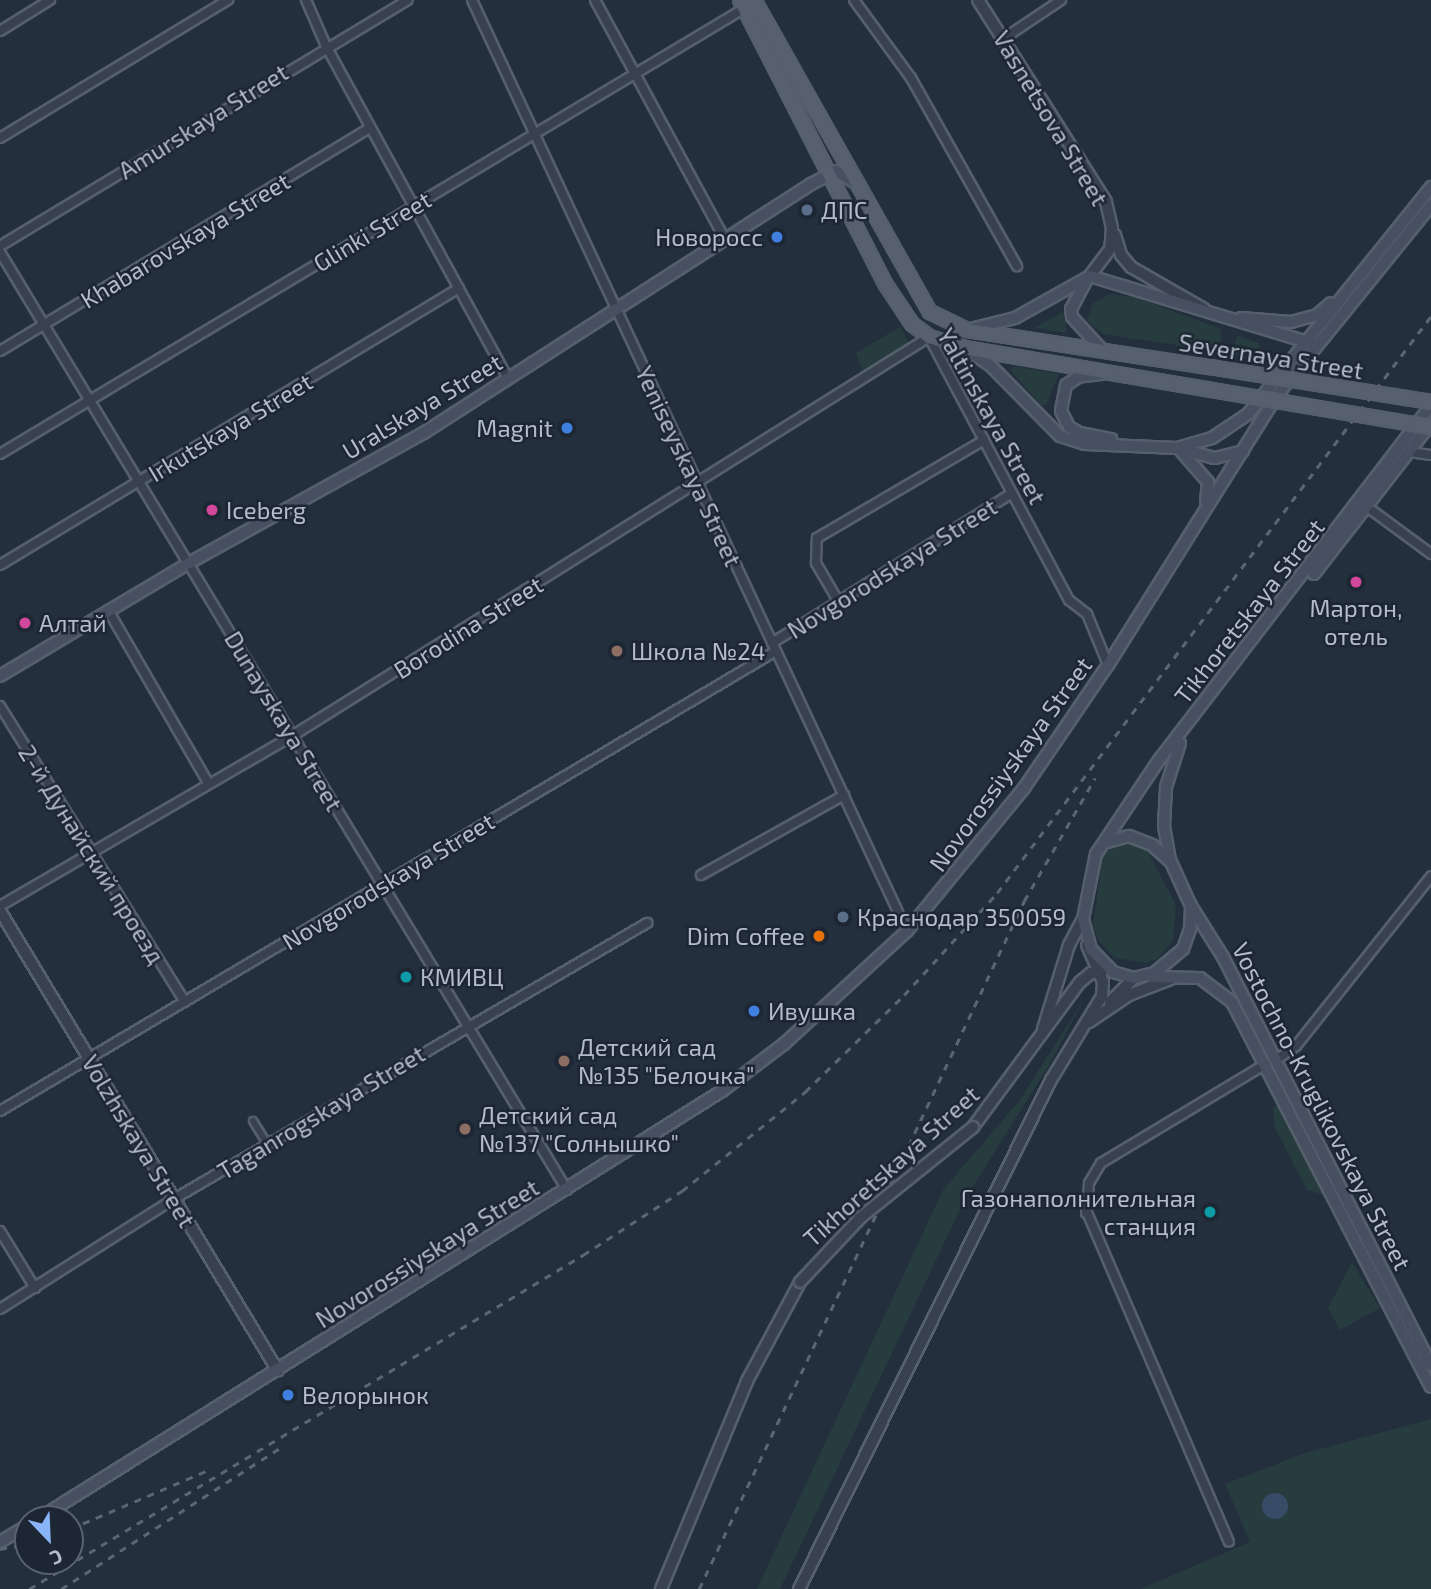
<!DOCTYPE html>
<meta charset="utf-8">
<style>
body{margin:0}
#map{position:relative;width:1431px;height:1589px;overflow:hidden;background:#242f3e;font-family:"Exo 2",sans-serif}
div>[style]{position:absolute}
.green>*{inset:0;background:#263c3f}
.water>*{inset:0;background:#394c67}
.round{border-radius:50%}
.roads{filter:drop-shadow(2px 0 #565f6c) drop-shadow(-2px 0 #565f6c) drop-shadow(0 2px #565f6c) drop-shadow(0 -2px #565f6c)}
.pedestrian>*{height:6px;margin:-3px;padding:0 3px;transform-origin:3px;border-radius:3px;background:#38414e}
.minor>*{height:8px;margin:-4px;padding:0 4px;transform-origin:4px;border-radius:4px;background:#38414e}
.tertiary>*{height:10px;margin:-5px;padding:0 5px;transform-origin:5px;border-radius:5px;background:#38414e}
.secondary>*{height:10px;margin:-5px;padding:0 5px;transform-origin:5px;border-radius:5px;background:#465061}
.primary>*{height:12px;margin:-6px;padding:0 6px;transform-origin:6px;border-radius:6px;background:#56606e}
.rail>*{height:2.5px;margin-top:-1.25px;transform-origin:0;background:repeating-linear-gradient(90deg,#5a6575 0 7px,transparent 0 14px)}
.bridges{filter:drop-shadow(2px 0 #565f6c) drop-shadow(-2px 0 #565f6c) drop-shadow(0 2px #565f6c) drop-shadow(0 -2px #565f6c)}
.tertiary-bridge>*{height:10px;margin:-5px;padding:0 5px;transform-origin:5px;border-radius:5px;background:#38414e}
.primary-bridge>*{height:12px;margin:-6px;padding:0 6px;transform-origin:6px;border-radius:6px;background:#56606e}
.dots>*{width:19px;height:19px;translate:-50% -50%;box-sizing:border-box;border:4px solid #1d2633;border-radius:50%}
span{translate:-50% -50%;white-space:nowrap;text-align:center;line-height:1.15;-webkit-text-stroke:5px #1d2633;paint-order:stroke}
.street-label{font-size:24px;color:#b4bcc9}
.poi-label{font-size:24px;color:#b4bcc9}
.left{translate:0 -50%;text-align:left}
.right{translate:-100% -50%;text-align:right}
.north{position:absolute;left:14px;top:1505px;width:70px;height:70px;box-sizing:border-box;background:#1d2633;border:2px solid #59626f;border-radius:50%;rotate:157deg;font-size:19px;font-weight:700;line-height:28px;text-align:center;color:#b4bcc9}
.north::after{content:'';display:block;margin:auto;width:24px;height:32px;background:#8ab4f8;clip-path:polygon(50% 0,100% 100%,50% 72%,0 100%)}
</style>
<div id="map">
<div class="green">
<div style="clip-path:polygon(1109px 294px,1135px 297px,1221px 329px,1222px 352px,1103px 334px,1087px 321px,1092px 304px)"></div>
<div style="clip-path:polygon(1063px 311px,1067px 333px,1035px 328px)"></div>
<div style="clip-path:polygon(900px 327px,910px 345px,863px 374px,856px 353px)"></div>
<div style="clip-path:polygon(1237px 336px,1258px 343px,1268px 361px,1231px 355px)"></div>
<div style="clip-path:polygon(1015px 366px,1059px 374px,1046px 405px,1041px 405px,1010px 370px)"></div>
<div style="clip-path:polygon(1120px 843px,1136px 843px,1147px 850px,1176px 905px,1173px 941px,1157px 959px,1146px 963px,1115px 958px,1098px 940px,1093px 925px,1103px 854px)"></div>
<div style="clip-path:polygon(1086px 996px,1048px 1067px,965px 1199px,780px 1589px,757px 1589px,943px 1190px,1019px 1101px)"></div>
<div style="clip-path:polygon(1279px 1105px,1325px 1195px,1307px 1190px,1275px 1128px,1273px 1107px)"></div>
<div style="clip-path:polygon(1352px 1262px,1380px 1308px,1340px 1330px,1328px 1308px)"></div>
<div style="clip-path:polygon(1431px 1419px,1431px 1589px,1141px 1589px,1250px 1542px,1225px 1484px,1302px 1454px)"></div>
</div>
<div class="water">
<div class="round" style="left:1262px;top:1493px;width:26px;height:26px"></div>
</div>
<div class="roads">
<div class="pedestrian">
<div style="left:253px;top:1121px;width:28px;rotate:58deg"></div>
</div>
<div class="minor">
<div style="left:306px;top:0;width:50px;rotate:66.5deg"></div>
<div style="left:326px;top:46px;width:379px;rotate:61.3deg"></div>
<div style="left:472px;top:0;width:1028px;rotate:64.96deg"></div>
<div style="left:595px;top:0;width:271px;rotate:61.5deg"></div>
<div style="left:854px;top:0;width:97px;rotate:53.8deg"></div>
<div style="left:911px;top:78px;width:216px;rotate:60.6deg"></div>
<div style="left:0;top:31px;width:59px;rotate:-31.8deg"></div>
<div style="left:1003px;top:39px;width:70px;rotate:-33.9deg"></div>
<div style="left:0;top:138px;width:267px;rotate:-31.2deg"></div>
<div style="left:0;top:246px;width:476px;rotate:-31.1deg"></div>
<div style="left:0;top:252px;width:1096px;rotate:58.85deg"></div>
<div style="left:0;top:351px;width:432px;rotate:-31.1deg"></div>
<div style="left:1410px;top:452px;width:21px;rotate:8deg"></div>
<div style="left:0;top:454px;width:868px;rotate:-30.91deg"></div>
<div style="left:1366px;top:506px;width:81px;rotate:36.4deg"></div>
<div style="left:0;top:565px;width:536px;rotate:-31.11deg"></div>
<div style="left:837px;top:599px;width:42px;rotate:-120.3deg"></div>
<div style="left:816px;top:563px;width:25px;rotate:-88deg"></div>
<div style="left:817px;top:538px;width:194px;rotate:-30.4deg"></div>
<div style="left:108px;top:610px;width:201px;rotate:59.9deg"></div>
<div style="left:772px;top:643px;width:283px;rotate:-32deg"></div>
<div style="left:0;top:706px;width:349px;rotate:58deg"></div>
<div style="left:701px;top:875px;width:164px;rotate:-29.2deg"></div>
<div style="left:0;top:906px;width:338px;rotate:-30.2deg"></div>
<div style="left:292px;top:736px;width:752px;rotate:-32.06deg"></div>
<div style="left:929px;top:337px;width:298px;rotate:62deg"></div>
<div style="left:1069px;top:600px;width:23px;rotate:38deg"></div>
<div style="left:1087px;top:614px;width:55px;rotate:67.6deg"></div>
<div style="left:1276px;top:1060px;width:24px;rotate:-35deg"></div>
<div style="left:1296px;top:1046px;width:217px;rotate:-51.5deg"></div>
<div style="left:0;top:1111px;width:902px;rotate:-30.66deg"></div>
<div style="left:1086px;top:1210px;width:361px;rotate:66.7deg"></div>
<div style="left:1086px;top:1213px;width:30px;rotate:-84deg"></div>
<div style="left:1089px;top:1183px;width:23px;rotate:-59deg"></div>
<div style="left:1101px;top:1163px;width:192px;rotate:-31deg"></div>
<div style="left:0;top:1231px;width:67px;rotate:58.4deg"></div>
<div style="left:0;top:1309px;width:206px;rotate:-32.3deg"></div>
<div style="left:174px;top:1199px;width:548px;rotate:-30.26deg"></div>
</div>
<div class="tertiary">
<div style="left:978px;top:0;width:239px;rotate:57.6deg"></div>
<div style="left:1106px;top:202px;width:27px;rotate:77deg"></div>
<div style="left:1112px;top:228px;width:21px;rotate:95deg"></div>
<div style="left:1110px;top:249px;width:34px;rotate:127deg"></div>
<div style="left:1115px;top:235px;width:21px;rotate:73deg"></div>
<div style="left:1121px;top:255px;width:16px;rotate:50deg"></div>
<div style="left:1131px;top:267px;width:84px;rotate:29.9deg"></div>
<div style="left:0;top:911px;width:537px;rotate:58.85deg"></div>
<div style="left:1110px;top:1002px;width:34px;rotate:-45deg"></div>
<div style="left:1089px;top:1022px;width:48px;rotate:-34deg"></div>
<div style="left:1129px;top:995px;width:45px;rotate:-20.9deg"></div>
<div style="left:1043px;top:1029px;width:88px;rotate:-72.8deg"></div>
<div style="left:1069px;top:945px;width:30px;rotate:-62deg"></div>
<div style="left:973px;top:1127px;width:180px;rotate:-53.6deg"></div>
<div style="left:1080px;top:982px;width:14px;rotate:-39deg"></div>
<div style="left:1091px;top:973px;width:11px;rotate:-5deg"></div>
<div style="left:661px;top:1589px;width:225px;rotate:-67.5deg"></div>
<div style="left:747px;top:1381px;width:112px;rotate:-61.8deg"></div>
<div style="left:799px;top:1589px;width:568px;rotate:-63.66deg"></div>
<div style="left:1051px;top:1080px;width:98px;rotate:-58.7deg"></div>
<div style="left:1102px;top:996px;width:14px;rotate:-86deg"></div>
<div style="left:1103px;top:982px;width:40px;rotate:-113.4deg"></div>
</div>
<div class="secondary">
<div style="left:1086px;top:281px;width:32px;rotate:118deg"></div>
<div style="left:1071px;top:309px;width:8px;rotate:83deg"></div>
<div style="left:1072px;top:317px;width:47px;rotate:47.6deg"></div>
<div style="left:1241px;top:318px;width:50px;rotate:4.6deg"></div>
<div style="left:1291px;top:322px;width:27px;rotate:-15deg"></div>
<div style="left:1317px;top:315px;width:18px;rotate:-41deg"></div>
<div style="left:970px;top:329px;width:46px;rotate:-13.7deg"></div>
<div style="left:1015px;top:318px;width:86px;rotate:-29.2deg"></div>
<div style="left:1090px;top:276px;width:237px;rotate:16.9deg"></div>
<div style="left:967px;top:350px;width:27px;rotate:33deg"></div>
<div style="left:990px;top:365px;width:100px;rotate:45.4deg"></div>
<div style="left:1060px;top:436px;width:26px;rotate:18deg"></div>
<div style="left:1085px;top:444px;width:92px;rotate:2.5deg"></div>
<div style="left:1177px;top:448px;width:39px;rotate:15deg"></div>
<div style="left:1215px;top:458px;width:29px;rotate:-14deg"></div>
<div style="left:1101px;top:374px;width:23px;rotate:173deg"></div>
<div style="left:1078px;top:377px;width:14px;rotate:146deg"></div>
<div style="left:1066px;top:385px;width:26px;rotate:101deg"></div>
<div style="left:1061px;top:411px;width:18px;rotate:63deg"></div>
<div style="left:1069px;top:427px;width:13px;rotate:29deg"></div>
<div style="left:1080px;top:433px;width:32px;rotate:11deg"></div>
<div style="left:1177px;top:448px;width:36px;rotate:-16deg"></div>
<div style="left:1212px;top:438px;width:43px;rotate:-33.7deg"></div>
<div style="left:1248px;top:414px;width:292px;rotate:-51.1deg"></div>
<div style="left:1181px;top:451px;width:41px;rotate:48.9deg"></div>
<div style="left:1208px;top:482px;width:19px;rotate:96deg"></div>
<div style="left:1314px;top:574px;width:191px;rotate:-52.2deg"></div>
<div style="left:0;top:676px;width:220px;rotate:-30.9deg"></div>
<div style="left:189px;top:563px;width:270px;rotate:-29deg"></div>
<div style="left:425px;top:432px;width:459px;rotate:-32.7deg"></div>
<div style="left:811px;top:184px;width:28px;rotate:-27deg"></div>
<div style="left:836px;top:171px;width:23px;rotate:31deg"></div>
<div style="left:1104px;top:843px;width:26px;rotate:-16deg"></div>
<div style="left:1129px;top:836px;width:25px;rotate:21deg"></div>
<div style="left:1152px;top:845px;width:25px;rotate:42deg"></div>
<div style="left:1171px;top:862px;width:48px;rotate:65.6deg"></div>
<div style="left:1191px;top:906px;width:23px;rotate:92deg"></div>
<div style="left:1190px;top:929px;width:21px;rotate:109deg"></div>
<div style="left:1183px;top:949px;width:38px;rotate:140deg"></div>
<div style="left:1154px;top:973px;width:21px;rotate:166deg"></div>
<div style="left:1134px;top:978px;width:22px;rotate:-164deg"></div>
<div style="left:1113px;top:972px;width:32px;rotate:-134deg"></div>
<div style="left:1091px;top:949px;width:31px;rotate:-105deg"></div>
<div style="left:1083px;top:919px;width:66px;rotate:-78.7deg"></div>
<div style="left:1096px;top:854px;width:113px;rotate:-56.2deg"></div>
<div style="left:1159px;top:760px;width:447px;rotate:-52.5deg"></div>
<div style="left:1170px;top:860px;width:35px;rotate:-100deg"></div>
<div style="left:1164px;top:826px;width:39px;rotate:-87deg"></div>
<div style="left:1166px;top:787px;width:46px;rotate:-72.3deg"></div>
<div style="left:1191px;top:906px;width:60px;rotate:57.9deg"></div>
<div style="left:1223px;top:957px;width:458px;rotate:63deg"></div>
<div style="left:1151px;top:977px;width:49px;rotate:1.2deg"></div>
<div style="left:1200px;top:978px;width:40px;rotate:37deg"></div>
<div style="left:1232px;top:1002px;width:433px;rotate:62.7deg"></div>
<div style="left:38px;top:1519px;width:807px;rotate:-32.04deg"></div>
<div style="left:722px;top:1091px;width:78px;rotate:-37.2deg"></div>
<div style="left:784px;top:1044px;width:167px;rotate:-42.6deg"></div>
<div style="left:907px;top:931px;width:185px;rotate:-50.7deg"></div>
<div style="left:1024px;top:788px;width:149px;rotate:-55.7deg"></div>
<div style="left:1108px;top:665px;width:320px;rotate:-57.9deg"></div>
<div style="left:1278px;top:394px;width:243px;rotate:-51deg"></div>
<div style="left:0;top:1542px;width:33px;rotate:-31deg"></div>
</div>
<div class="primary">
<div style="left:740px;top:0;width:320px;rotate:62.9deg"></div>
<div style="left:886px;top:285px;width:47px;rotate:56.3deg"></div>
<div style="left:912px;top:324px;width:21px;rotate:37deg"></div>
<div style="left:929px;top:337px;width:38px;rotate:17deg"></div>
<div style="left:965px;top:348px;width:160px;rotate:9.7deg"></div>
<div style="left:754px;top:0;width:358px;rotate:60.6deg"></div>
<div style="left:930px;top:312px;width:41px;rotate:25.9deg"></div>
<div style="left:967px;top:330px;width:246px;rotate:8.7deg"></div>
</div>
</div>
<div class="rail">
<div style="left:70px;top:1529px;width:150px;rotate:-23.1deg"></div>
<div style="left:0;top:1549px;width:29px;rotate:-12deg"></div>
<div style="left:29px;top:1589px;width:647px;rotate:-31.09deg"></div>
<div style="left:583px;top:1255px;width:118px;rotate:-32.9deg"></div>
<div style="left:682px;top:1191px;width:158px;rotate:-38.8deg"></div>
<div style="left:805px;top:1092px;width:139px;rotate:-44.4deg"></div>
<div style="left:904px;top:995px;width:138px;rotate:-47.6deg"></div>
<div style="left:997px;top:893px;width:722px;rotate:-53.05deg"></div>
<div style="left:61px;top:1589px;width:260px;rotate:-32.8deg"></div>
<div style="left:699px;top:1589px;width:761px;rotate:-64.71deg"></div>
<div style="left:1024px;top:901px;width:142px;rotate:-60deg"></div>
</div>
<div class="bridges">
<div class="tertiary-bridge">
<div style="left:800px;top:1282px;width:88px;rotate:-46.8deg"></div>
<div style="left:860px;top:1218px;width:145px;rotate:-38.8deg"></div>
</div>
<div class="primary-bridge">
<div style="left:1210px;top:367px;width:224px;rotate:9deg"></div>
<div style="left:1123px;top:375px;width:312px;rotate:9.6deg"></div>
</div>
</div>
<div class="dots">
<div style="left:807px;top:210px;background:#5c6f8a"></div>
<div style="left:777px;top:237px;background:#3f7fe0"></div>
<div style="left:567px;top:428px;background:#3f7fe0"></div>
<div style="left:212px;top:510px;background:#d1479c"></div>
<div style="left:1356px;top:582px;background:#d1479c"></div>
<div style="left:25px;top:623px;background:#d1479c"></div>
<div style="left:617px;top:651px;background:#8d6e63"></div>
<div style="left:843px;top:917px;background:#5c6f8a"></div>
<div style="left:819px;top:936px;background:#e8710a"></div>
<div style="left:406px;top:977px;background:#0f9aa8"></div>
<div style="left:754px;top:1011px;background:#3f7fe0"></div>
<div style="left:564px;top:1061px;background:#8d6e63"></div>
<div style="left:465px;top:1129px;background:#8d6e63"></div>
<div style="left:1210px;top:1212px;background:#0f9aa8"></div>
<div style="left:288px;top:1395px;background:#3f7fe0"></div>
</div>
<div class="street-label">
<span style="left:1051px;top:118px;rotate:59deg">Vasnetsova Street</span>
<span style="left:203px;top:121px;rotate:-32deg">Amurskaya Street</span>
<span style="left:372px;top:231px;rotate:-31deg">Glinki Street</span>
<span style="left:185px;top:240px;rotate:-31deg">Khabarovskaya Street</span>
<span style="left:1271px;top:356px;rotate:9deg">Severnaya Street</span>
<span style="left:422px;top:406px;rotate:-31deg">Uralskaya Street</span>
<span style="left:992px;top:416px;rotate:61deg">Yaltinskaya Street</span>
<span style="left:230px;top:427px;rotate:-31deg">Irkutskaya Street</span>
<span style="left:689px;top:466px;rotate:65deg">Yeniseyskaya Street</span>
<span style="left:892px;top:568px;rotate:-32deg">Novgorodskaya Street</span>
<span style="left:1249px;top:611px;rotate:-52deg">Tikhoretskaya Street</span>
<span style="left:468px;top:627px;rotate:-32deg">Borodina Street</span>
<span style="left:284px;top:721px;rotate:59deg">Dunayskaya Street</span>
<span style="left:1010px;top:764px;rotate:-54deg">Novorossiyskaya Street</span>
<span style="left:92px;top:854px;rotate:58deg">2-й Дунайский проезд</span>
<span style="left:388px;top:881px;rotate:-31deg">Novgorodskaya Street</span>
<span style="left:1322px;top:1106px;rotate:63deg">Vostochno-Kruglikovskaya Street</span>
<span style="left:321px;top:1112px;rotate:-31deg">Taganrogskaya Street</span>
<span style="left:139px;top:1141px;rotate:59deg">Volzhskaya Street</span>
<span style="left:891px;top:1166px;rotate:-42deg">Tikhoretskaya Street</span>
<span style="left:427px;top:1253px;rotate:-32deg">Novorossiyskaya Street</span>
</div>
<div class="poi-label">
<span class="left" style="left:821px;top:210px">ДПС</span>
<span class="right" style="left:763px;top:237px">Новоросс</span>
<span class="right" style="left:553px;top:428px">Magnit</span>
<span class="left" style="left:226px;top:510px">Iceberg</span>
<span style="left:1356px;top:622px">Мартон,<br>отель</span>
<span class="left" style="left:39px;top:623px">Алтай</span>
<span class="left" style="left:631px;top:651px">Школа №24</span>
<span class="left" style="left:857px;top:917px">Краснодар 350059</span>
<span class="right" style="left:805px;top:936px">Dim Coffee</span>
<span class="left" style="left:420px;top:977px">КМИВЦ</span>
<span class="left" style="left:768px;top:1011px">Ивушка</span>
<span class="left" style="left:578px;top:1061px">Детский сад<br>№135 "Белочка"</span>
<span class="left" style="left:479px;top:1129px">Детский сад<br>№137 "Солнышко"</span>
<span class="right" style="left:1196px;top:1212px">Газонаполнительная<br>станция</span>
<span class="left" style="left:302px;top:1395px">Велорынок</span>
</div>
<div class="north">С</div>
</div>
